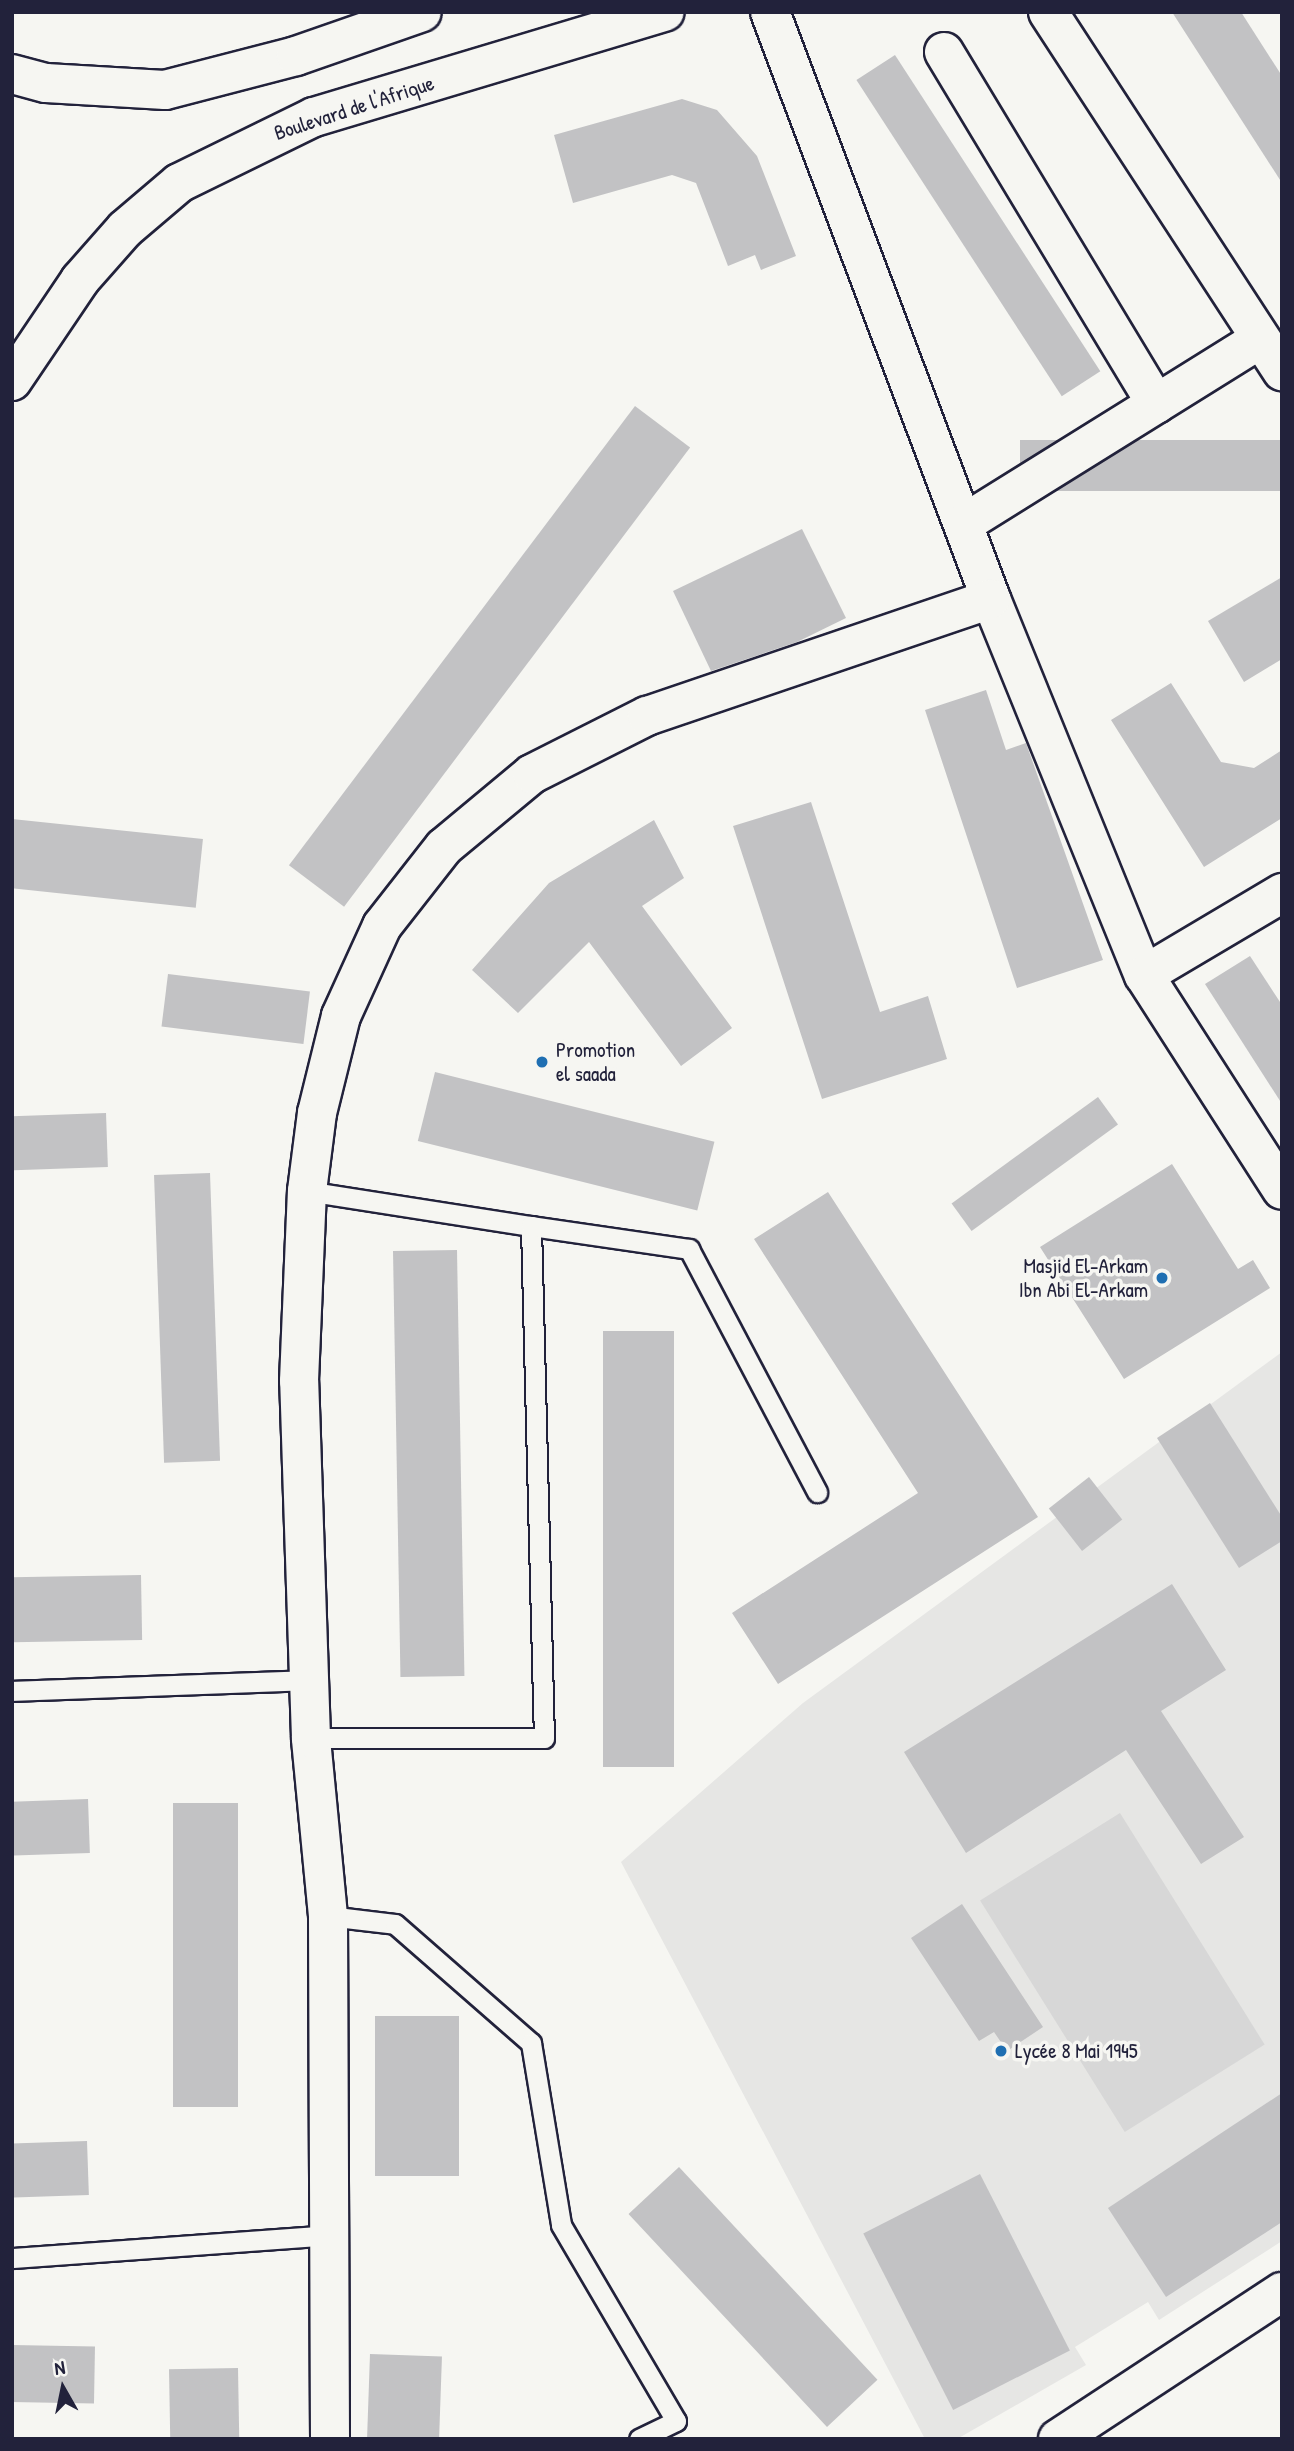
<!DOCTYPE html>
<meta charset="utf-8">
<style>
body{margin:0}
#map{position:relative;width:1294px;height:2451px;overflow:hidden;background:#f6f6f2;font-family:"Patrick Hand",sans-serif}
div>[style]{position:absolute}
.built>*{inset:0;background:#e6e6e4}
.green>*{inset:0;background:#d7d7d7;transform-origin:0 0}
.building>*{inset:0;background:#c2c2c4;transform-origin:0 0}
.roads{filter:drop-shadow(2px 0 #22223b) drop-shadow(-2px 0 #22223b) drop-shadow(0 2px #22223b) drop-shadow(0 -2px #22223b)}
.lane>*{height:19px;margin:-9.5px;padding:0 9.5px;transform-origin:9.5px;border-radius:9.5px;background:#f6f6f2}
.street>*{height:38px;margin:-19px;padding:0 19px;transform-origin:19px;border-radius:19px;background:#f6f6f2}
.primary>*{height:38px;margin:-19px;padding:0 19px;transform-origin:19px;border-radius:19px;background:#f6f6f2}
.dots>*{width:19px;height:19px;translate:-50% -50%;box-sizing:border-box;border:4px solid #f6f6f2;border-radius:50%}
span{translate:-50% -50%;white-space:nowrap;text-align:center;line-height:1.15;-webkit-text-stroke:7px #f6f6f2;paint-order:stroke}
.street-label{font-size:21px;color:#22223b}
.poi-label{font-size:21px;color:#22223b}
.left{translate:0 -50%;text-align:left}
.right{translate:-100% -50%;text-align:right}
.frame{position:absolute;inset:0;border:14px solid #22223b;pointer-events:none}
.north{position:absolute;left:28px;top:2353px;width:70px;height:70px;-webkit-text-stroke:5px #f6f6f2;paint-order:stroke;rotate:351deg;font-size:19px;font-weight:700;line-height:28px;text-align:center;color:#22223b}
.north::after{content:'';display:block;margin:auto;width:24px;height:32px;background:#22223b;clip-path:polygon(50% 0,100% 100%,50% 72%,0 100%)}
</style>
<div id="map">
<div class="built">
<div style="clip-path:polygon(1282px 1352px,1282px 2241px,1159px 2320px,1148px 2302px,1075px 2347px,1086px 2365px,957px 2439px,925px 2439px,621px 1862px,803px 1703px)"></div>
</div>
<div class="green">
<div style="left:1120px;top:1813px;width:273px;height:165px;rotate:58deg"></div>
</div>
<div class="building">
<div style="clip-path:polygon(1172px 12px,1241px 12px,1282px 76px,1282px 183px)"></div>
<div style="left:895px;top:55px;width:377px;height:46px;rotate:57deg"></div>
<div style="clip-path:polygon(682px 99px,717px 110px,757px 156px,796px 256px,761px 270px,755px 255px,728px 266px,696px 183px,672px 175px,573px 203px,554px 135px)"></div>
<div style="left:635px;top:406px;width:69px;height:575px;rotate:37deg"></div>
<div style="left:1282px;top:440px;width:51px;height:262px;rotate:90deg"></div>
<div style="clip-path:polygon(802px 529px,846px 618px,797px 642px,711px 671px,673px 591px)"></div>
<div style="clip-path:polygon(1282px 577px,1282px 659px,1244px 682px,1208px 621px)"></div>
<div style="clip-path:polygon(1171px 683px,1221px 762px,1254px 768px,1282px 750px,1282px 818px,1204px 867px,1111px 720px)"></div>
<div style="clip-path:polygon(986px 690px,1006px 750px,1026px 743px,1103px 960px,1017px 988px,925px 710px)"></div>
<div style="clip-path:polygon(811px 802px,880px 1012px,928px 996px,947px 1059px,822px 1099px,733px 826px)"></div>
<div style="left:12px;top:819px;width:192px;height:69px;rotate:6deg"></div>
<div style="clip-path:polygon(654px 820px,684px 878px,642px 906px,732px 1028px,681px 1066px,589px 942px,518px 1013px,472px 970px,549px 883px)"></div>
<div style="clip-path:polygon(1250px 956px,1282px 1005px,1282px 1104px,1205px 984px)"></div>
<div style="left:168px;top:974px;width:143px;height:53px;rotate:7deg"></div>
<div style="left:435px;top:1072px;width:288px;height:71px;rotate:14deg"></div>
<div style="left:1098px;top:1097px;width:34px;height:181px;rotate:54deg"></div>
<div style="left:106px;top:1113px;width:54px;height:94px;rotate:88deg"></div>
<div style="clip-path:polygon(1172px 1164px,1238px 1269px,1253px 1260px,1270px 1288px,1124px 1379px,1040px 1247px)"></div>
<div style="left:210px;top:1173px;width:288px;height:56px;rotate:88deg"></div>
<div style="clip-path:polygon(828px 1192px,1038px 1517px,778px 1684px,732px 1613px,918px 1493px,754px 1239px)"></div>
<div style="left:457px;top:1250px;width:426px;height:64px;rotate:89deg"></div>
<div style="left:603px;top:1331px;width:71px;height:436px"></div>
<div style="clip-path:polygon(1210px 1403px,1282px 1517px,1282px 1541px,1239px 1568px,1157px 1438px)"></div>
<div style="left:1089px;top:1477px;width:54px;height:51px;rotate:52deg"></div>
<div style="left:141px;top:1575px;width:65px;height:129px;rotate:89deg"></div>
<div style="clip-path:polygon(1172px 1584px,1226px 1670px,1161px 1711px,1244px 1837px,1201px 1864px,1126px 1750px,966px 1853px,904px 1752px)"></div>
<div style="left:88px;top:1799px;width:54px;height:76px;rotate:88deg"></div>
<div style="left:173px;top:1803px;width:65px;height:304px"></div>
<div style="clip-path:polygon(962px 1904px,1043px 2027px,1007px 2051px,994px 2032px,979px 2041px,911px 1938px)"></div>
<div style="left:459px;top:2016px;width:160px;height:84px;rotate:90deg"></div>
<div style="clip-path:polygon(1282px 2093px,1282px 2222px,1166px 2297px,1108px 2208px)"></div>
<div style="left:87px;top:2141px;width:54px;height:75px;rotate:88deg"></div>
<div style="left:679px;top:2167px;width:291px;height:69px;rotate:47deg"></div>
<div style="left:980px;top:2174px;width:198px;height:131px;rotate:63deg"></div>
<div style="left:12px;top:2345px;width:83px;height:57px;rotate:1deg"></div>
<div style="left:370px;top:2354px;width:72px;height:85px;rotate:2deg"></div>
<div style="left:238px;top:2368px;width:71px;height:69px;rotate:89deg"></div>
</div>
<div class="roads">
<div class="lane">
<div style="left:307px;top:1191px;width:227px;rotate:8.9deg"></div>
<div style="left:531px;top:1226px;width:512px;rotate:88.55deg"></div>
<div style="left:544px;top:1738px;width:233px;rotate:180deg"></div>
<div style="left:531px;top:1226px;width:160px;rotate:8.3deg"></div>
<div style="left:689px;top:1249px;width:275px;rotate:62.2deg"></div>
<div style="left:12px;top:1691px;width:297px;rotate:-2.1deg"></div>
<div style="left:328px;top:1916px;width:67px;rotate:6.8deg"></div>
<div style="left:395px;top:1924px;width:181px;rotate:41.2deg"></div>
<div style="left:531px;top:2043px;width:184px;rotate:80.6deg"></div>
<div style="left:561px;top:2225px;width:227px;rotate:59.6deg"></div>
<div style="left:676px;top:2421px;width:41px;rotate:154.1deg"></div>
<div style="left:12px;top:2258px;width:318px;rotate:-4.1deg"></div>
</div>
<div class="street">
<div style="left:770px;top:12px;width:627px;rotate:69.37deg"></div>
<div style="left:991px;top:599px;width:406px;rotate:67.9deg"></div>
<div style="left:1144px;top:975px;width:255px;rotate:57.3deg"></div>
<div style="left:1048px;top:12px;width:429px;rotate:56.9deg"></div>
<div style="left:944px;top:52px;width:411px;rotate:58.9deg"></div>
<div style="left:963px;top:524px;width:349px;rotate:-31.9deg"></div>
<div style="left:1144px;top:975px;width:161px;rotate:-30.7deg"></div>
<div style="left:330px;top:2439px;width:523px;rotate:-90.22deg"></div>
<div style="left:328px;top:1916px;width:179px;rotate:-95.5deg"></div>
<div style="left:311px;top:1738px;width:357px;rotate:-91.9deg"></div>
<div style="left:299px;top:1381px;width:190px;rotate:-87.6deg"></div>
<div style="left:307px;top:1191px;width:79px;rotate:-82.7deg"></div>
<div style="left:317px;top:1113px;width:100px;rotate:-76.1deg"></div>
<div style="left:341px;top:1016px;width:99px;rotate:-65.5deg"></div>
<div style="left:382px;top:926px;width:100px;rotate:-51.9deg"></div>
<div style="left:444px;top:847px;width:114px;rotate:-39.7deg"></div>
<div style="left:532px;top:774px;width:129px;rotate:-26.8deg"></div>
<div style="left:647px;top:716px;width:363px;rotate:-18.8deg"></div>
<div style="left:1058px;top:2439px;width:268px;rotate:-33.3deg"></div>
</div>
<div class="primary">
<div style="left:12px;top:74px;width:35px;rotate:15deg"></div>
<div style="left:46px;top:83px;width:119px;rotate:3.4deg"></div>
<div style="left:165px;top:90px;width:135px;rotate:-14.5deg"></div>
<div style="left:296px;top:56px;width:133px;rotate:-19.2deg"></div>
<div style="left:12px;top:381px;width:122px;rotate:-56deg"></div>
<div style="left:80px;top:280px;width:68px;rotate:-48.6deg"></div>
<div style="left:125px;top:229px;width:71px;rotate:-40.4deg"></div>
<div style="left:179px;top:183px;width:150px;rotate:-26.1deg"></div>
<div style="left:314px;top:117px;width:366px;rotate:-16.7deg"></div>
</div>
</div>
<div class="dots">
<div style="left:542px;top:1062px;background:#1f6fb2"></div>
<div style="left:1162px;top:1278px;background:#1f6fb2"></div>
<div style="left:1001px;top:2051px;background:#1f6fb2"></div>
</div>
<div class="street-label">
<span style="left:354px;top:108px;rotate:-18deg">Boulevard de l'Afrique</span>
</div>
<div class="poi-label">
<span class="left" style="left:556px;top:1062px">Promotion<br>el saada</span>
<span class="right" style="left:1148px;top:1278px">Masjid El-Arkam<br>Ibn Abi El-Arkam</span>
<span class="left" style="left:1015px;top:2051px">Lycée 8 Mai 1945</span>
</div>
<div class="frame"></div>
<div class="north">N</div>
</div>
